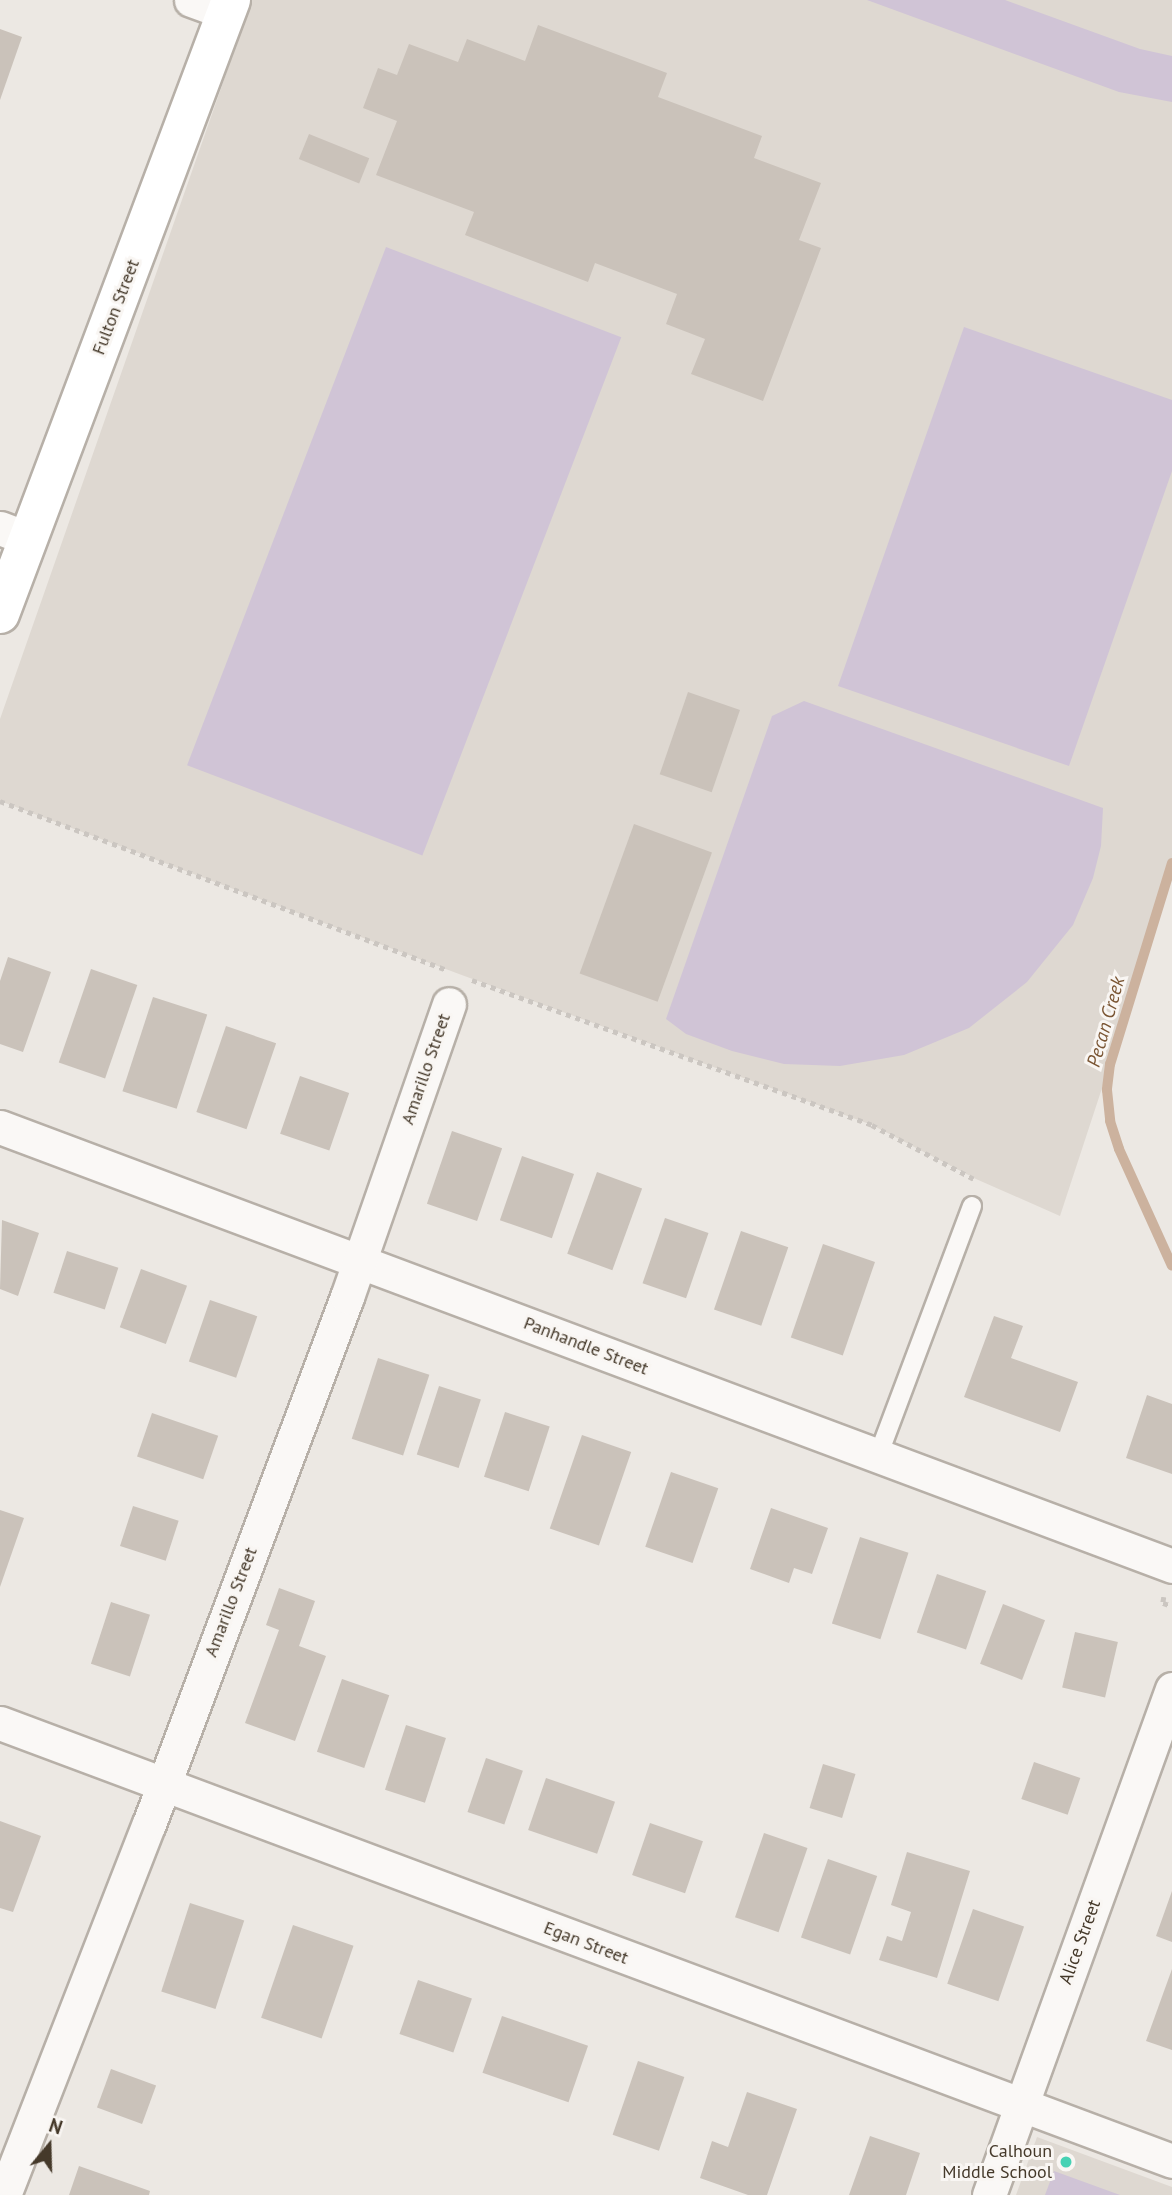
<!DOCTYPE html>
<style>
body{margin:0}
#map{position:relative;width:1172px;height:2195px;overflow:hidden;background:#ece8e3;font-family:"PT Sans",sans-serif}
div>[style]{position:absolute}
.built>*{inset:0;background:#ded8d1}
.green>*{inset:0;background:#d0c4d6;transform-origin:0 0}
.stream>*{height:10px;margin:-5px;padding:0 5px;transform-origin:5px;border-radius:5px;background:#ccb29e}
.building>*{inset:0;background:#cac2ba;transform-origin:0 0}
.path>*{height:4.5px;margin-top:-2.25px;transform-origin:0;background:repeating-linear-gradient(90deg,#cbc6c1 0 5px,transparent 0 10px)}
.roads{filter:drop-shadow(2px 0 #b7b0a8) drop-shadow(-2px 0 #b7b0a8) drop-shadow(0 2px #b7b0a8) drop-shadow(0 -2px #b7b0a8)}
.lane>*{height:18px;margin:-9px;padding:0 9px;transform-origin:9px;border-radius:9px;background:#faf8f6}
.street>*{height:33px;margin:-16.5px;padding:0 16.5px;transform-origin:16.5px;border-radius:16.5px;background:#faf8f6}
.secondary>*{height:38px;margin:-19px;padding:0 19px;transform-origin:19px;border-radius:19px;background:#fff}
.dots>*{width:19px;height:19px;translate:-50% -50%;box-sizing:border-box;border:4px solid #f9f6f3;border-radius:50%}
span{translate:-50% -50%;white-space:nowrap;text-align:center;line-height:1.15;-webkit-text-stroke:6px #f9f6f3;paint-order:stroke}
.street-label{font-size:18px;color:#45392a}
.poi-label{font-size:18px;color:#45392a}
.right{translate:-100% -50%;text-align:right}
.water-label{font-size:19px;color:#7a5533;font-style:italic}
.north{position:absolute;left:14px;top:2111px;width:70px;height:70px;-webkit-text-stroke:5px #f9f6f3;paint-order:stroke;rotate:19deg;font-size:19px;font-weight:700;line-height:28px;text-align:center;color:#45392a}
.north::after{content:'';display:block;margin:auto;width:24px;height:32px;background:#45392a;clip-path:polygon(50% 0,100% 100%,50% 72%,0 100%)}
</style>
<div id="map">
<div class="built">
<div style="clip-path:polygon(252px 0,1172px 0,1172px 875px,1060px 1216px,976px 1179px,872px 1125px,459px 974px,0 801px,0 719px)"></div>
<div style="clip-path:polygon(1037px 2137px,1172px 2187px,1172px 2195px,1016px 2195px)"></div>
</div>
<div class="green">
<div style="clip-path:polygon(867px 0,1005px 0,1140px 49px,1172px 56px,1172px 102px,1119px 92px)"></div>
<div style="left:386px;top:247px;width:252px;height:555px;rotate:21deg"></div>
<div style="clip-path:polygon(964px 327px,1172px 400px,1172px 471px,1069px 766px,838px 686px)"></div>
<div style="clip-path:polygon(804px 701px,1103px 808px,1101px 846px,1093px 878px,1073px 925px,1027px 982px,969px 1028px,904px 1055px,840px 1066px,784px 1064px,732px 1051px,686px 1034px,666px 1019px,772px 716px)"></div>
<div style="clip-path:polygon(1054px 2171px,1120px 2195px,1045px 2195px)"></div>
</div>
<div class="stream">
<div style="left:1172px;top:863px;width:210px;rotate:107.1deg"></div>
<div style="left:1110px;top:1064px;width:26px;rotate:97deg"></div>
<div style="left:1107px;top:1090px;width:31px;rotate:84deg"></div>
<div style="left:1110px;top:1121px;width:29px;rotate:72deg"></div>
<div style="left:1119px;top:1149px;width:128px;rotate:65.6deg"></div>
</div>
<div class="building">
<div style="clip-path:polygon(538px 25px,667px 73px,658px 97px,762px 136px,754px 158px,821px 183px,799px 240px,821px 248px,763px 401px,691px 374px,705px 339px,666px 324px,677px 294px,595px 263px,588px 282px,465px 235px,474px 212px,376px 175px,397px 121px,363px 108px,378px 68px,397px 75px,409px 44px,458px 62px,467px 39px,525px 61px)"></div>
<div style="clip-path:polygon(0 29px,22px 37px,0 100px)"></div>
<div style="left:309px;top:134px;width:65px;height:27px;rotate:22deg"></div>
<div style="left:688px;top:692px;width:55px;height:87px;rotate:19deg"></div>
<div style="left:634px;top:824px;width:83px;height:159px;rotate:20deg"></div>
<div style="clip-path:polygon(8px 957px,51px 972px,23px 1052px,0 1044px,0 981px)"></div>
<div style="left:91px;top:969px;width:49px;height:99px;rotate:19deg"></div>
<div style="left:153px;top:997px;width:57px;height:99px;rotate:18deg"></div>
<div style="left:226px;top:1026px;width:53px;height:91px;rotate:19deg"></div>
<div style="left:300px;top:1076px;width:52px;height:61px;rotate:19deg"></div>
<div style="left:452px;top:1131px;width:53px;height:77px;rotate:19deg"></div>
<div style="left:522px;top:1156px;width:55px;height:68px;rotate:19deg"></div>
<div style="left:597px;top:1172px;width:48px;height:87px;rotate:20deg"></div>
<div style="left:665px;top:1218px;width:46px;height:69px;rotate:19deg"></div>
<div style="clip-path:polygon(2px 1220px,39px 1233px,18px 1296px,0 1289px)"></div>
<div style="left:741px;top:1231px;width:50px;height:83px;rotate:19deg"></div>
<div style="left:823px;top:1244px;width:55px;height:99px;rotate:19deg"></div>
<div style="left:67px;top:1251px;width:54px;height:44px;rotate:18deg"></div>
<div style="left:141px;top:1269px;width:49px;height:62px;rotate:20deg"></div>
<div style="left:210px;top:1300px;width:50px;height:65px;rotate:19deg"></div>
<div style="clip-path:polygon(994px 1316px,1023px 1326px,1011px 1358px,1078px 1382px,1060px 1432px,964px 1397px)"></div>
<div style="left:378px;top:1358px;width:54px;height:85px;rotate:18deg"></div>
<div style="left:439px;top:1386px;width:44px;height:72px;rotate:18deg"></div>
<div style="clip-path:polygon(1147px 1395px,1172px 1404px,1172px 1474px,1126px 1458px)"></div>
<div style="left:505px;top:1412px;width:47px;height:68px;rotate:18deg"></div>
<div style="left:152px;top:1413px;width:70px;height:46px;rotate:19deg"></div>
<div style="left:582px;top:1435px;width:52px;height:99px;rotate:19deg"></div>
<div style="left:671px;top:1472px;width:50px;height:79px;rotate:19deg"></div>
<div style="left:133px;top:1506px;width:48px;height:42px;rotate:18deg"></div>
<div style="clip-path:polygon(771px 1508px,828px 1528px,812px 1574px,794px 1568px,789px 1583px,750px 1569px)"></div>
<div style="clip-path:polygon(0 1510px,24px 1518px,0 1587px)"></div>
<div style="left:860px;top:1537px;width:51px;height:91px;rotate:18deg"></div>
<div style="left:937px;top:1574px;width:52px;height:62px;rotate:19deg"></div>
<div style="clip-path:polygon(279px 1588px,315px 1601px,299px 1646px,326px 1656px,295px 1741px,245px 1723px,279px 1630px,266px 1625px)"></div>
<div style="left:111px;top:1602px;width:41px;height:65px;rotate:18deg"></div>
<div style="left:1003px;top:1604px;width:45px;height:64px;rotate:21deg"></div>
<div style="left:1075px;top:1632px;width:44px;height:57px;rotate:13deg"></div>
<div style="left:342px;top:1679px;width:50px;height:77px;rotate:19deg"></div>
<div style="left:406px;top:1725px;width:42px;height:68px;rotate:18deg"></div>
<div style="left:486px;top:1758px;width:39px;height:57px;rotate:19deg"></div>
<div style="left:1034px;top:1762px;width:49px;height:39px;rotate:19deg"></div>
<div style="left:823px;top:1764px;width:34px;height:46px;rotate:17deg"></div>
<div style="left:546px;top:1778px;width:73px;height:55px;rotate:19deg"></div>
<div style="clip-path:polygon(0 1821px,41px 1836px,13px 1912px,0 1908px)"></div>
<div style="left:650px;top:1823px;width:56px;height:55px;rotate:19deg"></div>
<div style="left:764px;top:1833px;width:46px;height:89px;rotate:19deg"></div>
<div style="clip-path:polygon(907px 1852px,970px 1871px,937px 1978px,879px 1960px,887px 1936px,902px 1941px,911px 1912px,891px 1905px)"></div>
<div style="left:828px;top:1859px;width:52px;height:83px;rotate:19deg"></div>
<div style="clip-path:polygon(1172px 1891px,1172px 1942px,1156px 1936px)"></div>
<div style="left:190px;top:1903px;width:57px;height:93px;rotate:18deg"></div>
<div style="left:973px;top:1909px;width:54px;height:79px;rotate:19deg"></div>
<div style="left:293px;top:1925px;width:64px;height:98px;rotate:19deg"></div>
<div style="clip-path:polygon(1172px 1969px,1172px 2050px,1146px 2041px)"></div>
<div style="left:418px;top:1980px;width:57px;height:57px;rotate:19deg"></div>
<div style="left:502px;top:2016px;width:91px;height:60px;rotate:19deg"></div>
<div style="left:638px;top:2061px;width:49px;height:78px;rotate:19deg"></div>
<div style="left:111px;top:2069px;width:48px;height:41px;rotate:20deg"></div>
<div style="clip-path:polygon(747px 2092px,797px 2109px,767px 2195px,748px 2195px,700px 2178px,712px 2141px,728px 2147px)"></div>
<div style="clip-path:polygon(870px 2136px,920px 2153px,906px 2195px,849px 2195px)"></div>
<div style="clip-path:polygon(79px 2166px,150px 2191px,149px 2195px,69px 2195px)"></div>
</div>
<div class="path">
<div style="left:0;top:801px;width:479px;rotate:20.7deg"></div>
<div style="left:472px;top:980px;width:425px;rotate:19.9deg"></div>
<div style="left:872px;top:1125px;width:115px;rotate:27.9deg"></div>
<div style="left:1164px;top:1597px;width:6px;rotate:99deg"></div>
<div style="left:1163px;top:1603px;width:9px;rotate:18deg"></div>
</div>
<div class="roads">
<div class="lane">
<div style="left:878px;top:1456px;width:267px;rotate:-69.4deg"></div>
</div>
<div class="street">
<div style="left:191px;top:0;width:37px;rotate:20deg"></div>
<div style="left:0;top:528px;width:30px;rotate:21deg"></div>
<div style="left:0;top:1127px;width:1252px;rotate:20.53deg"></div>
<div style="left:0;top:1723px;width:1251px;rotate:20.49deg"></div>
<div style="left:4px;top:2195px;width:398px;rotate:-68.7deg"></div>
<div style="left:149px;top:1824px;width:563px;rotate:-69.41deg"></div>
<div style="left:347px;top:1297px;width:310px;rotate:-70.8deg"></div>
<div style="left:989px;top:2195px;width:538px;rotate:-70.12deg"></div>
</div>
<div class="secondary">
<div style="left:0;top:614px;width:656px;rotate:-69.38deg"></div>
</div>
</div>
<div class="dots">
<div style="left:1066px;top:2162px;background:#47d2b4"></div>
</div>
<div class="street-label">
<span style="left:116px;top:307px;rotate:-69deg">Fulton Street</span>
<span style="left:426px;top:1069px;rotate:-71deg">Amarillo Street</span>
<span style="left:586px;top:1346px;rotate:21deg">Panhandle Street</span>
<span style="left:231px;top:1602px;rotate:-69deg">Amarillo Street</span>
<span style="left:1080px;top:1942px;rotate:-70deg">Alice Street</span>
<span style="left:586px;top:1943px;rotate:21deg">Egan Street</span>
</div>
<div class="poi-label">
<span class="right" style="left:1052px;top:2162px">Calhoun<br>Middle School</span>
</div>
<div class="water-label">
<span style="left:1106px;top:1022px;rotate:-74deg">Pecan Creek</span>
</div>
<div class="north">N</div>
</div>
